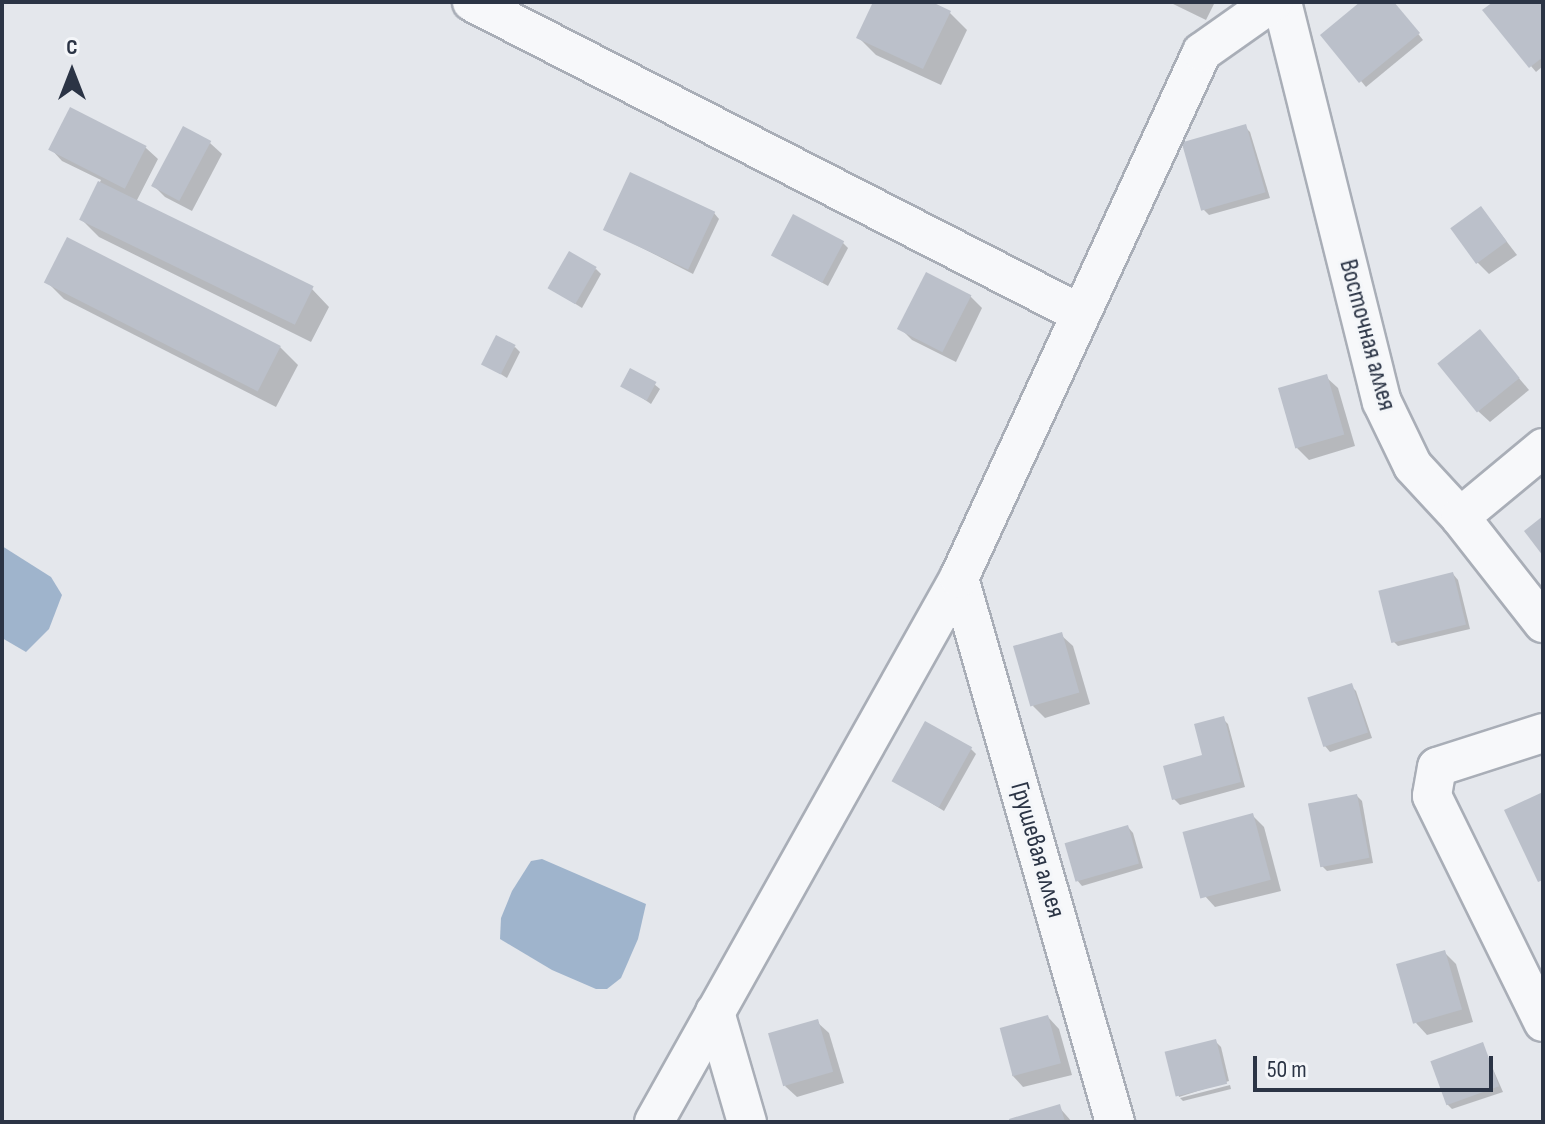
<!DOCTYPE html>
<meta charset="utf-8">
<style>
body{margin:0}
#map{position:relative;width:1545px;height:1124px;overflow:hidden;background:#e4e7ec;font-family:"Sofia Sans Condensed",sans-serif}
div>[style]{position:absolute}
.water>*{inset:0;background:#9fb4cc}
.shadow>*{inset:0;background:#0003}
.building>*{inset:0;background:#bbc0ca;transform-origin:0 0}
.roads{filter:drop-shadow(2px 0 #a9aeb7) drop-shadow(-2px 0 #a9aeb7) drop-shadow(0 2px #a9aeb7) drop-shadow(0 -2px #a9aeb7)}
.minor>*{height:38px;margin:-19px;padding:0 19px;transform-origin:19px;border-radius:19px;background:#f7f8fa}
span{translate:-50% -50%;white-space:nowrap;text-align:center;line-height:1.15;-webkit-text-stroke:6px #f4f6f9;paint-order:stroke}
.street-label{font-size:26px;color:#2b3445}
.frame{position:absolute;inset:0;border:4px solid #2b3445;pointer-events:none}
.north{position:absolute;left:32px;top:32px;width:80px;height:80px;-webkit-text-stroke:6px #f4f6f9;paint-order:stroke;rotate:0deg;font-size:22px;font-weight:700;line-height:32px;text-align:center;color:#2b3445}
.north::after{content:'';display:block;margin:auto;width:28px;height:36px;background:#2b3445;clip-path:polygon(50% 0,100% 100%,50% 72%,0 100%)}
.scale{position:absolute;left:1253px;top:1056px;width:240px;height:36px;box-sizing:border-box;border:4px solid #2b3445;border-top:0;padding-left:10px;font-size:24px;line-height:28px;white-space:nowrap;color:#2b3445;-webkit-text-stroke:6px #f4f6f9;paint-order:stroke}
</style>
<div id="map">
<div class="water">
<div style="clip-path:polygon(2px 546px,51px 577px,62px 595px,49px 629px,26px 652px,2px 638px)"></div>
<div style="clip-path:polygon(542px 859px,646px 904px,638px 939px,621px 978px,607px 989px,596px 989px,552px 970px,500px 939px,501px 918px,512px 891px,531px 861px)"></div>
</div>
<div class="shadow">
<div style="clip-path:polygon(875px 2px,927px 2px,950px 13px,967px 30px,941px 85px,876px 55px,858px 37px)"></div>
<div style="clip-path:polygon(1169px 2px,1215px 2px,1206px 20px)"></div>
<div style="clip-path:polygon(1363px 2px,1393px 2px,1423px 40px,1366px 87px,1361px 81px)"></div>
<div style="clip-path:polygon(1496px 2px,1543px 2px,1543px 66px,1536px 72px,1485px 11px)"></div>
<div style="clip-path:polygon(1245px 127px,1250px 132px,1270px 198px,1209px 215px,1204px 210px)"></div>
<div style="clip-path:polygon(210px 143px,222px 154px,192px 211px,165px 197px,154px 186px)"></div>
<div style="clip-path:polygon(146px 148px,158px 159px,136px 202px,312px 289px,329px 307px,311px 342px,99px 237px,81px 219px,101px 180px,62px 161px,51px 149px)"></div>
<div style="clip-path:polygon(1481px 208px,1517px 255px,1489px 274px,1477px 262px)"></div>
<div style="clip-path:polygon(714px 213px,719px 219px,693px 274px,605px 229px)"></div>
<div style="clip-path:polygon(842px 242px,848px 248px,828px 286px,773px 255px)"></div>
<div style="clip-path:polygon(596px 269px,601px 274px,582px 308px,550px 288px)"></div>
<div style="clip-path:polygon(47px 282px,280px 347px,298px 365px,276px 407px,64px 299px)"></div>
<div style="clip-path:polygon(970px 296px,982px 308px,956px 362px,912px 340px,901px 329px)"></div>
<div style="clip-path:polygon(1480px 332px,1529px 390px,1490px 422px,1478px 411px)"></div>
<div style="clip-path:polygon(515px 347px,520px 352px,507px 378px,483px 363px)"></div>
<div style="clip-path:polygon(1326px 377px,1338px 388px,1355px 446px,1309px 460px,1297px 448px)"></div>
<div style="clip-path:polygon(654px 384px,660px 389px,651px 404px,623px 385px)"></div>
<div style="clip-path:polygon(1453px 574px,1458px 580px,1470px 629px,1398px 646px,1393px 641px)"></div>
<div style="clip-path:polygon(1061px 635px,1073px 646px,1090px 704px,1045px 718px,1033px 706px)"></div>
<div style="clip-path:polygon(1351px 686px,1356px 691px,1372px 738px,1330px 752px,1325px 746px)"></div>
<div style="clip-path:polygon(1223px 719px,1228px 724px,1245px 787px,1180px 805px,1174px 799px,1166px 768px,1204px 757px)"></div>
<div style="clip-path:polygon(971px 749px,976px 754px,944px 811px,894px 780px)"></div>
<div style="clip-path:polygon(1357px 796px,1362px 801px,1373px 863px,1327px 871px,1322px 866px)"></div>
<div style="clip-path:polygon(1253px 816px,1264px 827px,1281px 891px,1215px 907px,1204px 895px)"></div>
<div style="clip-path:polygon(1128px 827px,1133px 833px,1143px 868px,1082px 886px,1077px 880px)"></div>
<div style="clip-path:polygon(1444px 952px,1456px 964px,1473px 1022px,1427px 1035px,1416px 1023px)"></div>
<div style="clip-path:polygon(1048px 1017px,1059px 1029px,1072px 1075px,1023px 1087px,1012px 1075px)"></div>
<div style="clip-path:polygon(817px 1022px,829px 1033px,844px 1083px,797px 1097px,785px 1086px)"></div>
<div style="clip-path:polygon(1215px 1041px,1221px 1047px,1229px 1081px,1179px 1097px,1167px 1053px)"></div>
<div style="clip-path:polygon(1482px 1044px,1503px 1092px,1452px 1109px,1447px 1104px)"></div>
<div style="clip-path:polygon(1230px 1085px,1231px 1089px,1183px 1101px,1180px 1098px)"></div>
<div style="clip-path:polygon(1059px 1107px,1072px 1122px,1012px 1122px)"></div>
</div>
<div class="building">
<div style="clip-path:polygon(873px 2px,932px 2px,951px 11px,923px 69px,856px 38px)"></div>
<div style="clip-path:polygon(1360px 2px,1394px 2px,1420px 33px,1359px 83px,1320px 35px)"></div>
<div style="clip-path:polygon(1493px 2px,1543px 2px,1543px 57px,1529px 68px,1482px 10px)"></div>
<div style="left:70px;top:107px;width:86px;height:48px;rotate:27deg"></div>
<div style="left:1246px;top:124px;width:71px;height:67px;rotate:74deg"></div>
<div style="left:183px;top:126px;width:32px;height:68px;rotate:28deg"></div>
<div style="left:630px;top:172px;width:94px;height:64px;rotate:25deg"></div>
<div style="left:98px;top:181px;width:240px;height:43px;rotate:26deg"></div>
<div style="left:1481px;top:206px;width:44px;height:38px;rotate:54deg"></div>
<div style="left:793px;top:214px;width:58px;height:47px;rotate:28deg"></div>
<div style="left:67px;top:237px;width:240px;height:51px;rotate:27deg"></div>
<div style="left:569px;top:251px;width:32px;height:43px;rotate:30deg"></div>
<div style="left:926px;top:272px;width:51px;height:64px;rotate:27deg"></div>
<div style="left:1480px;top:329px;width:63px;height:55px;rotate:51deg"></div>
<div style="left:496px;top:335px;width:22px;height:33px;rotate:27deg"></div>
<div style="left:630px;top:368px;width:30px;height:21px;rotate:28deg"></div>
<div style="left:1327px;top:374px;width:63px;height:51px;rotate:74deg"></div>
<div style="clip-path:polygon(1543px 516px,1543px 556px,1524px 531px)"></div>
<div style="left:1453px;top:572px;width:54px;height:77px;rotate:76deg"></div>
<div style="left:1062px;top:632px;width:63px;height:51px;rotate:74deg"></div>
<div style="left:1352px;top:683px;width:52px;height:47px;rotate:72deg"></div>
<div style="clip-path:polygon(1224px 716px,1241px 782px,1172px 800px,1163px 766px,1202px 755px,1194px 724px)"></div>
<div style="left:925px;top:721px;width:54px;height:69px;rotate:29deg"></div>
<div style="clip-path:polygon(1543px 792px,1543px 880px,1538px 882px,1504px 810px)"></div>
<div style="left:1357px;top:794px;width:65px;height:50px;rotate:79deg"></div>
<div style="left:1253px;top:813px;width:69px;height:73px;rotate:75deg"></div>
<div style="left:1128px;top:825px;width:40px;height:66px;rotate:74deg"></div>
<div style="left:1445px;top:950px;width:62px;height:51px;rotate:74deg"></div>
<div style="left:1048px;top:1015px;width:50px;height:50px;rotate:75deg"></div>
<div style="left:818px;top:1019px;width:55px;height:52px;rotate:74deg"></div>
<div style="left:1216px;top:1039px;width:46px;height:53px;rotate:76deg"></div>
<div style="left:1483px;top:1042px;width:47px;height:56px;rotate:70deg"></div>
<div style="clip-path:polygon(1060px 1104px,1065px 1122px,1010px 1122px,1009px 1119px)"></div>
</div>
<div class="roads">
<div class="minor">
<div style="left:472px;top:2px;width:684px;rotate:27.13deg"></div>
<div style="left:1282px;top:2px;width:412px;rotate:76deg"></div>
<div style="left:1382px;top:402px;width:71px;rotate:64.2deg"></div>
<div style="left:1413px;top:466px;width:69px;rotate:47.3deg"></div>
<div style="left:1460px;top:517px;width:135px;rotate:51.9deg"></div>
<div style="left:1460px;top:517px;width:108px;rotate:-39.7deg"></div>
<div style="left:959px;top:578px;width:566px;rotate:74deg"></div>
<div style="left:1543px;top:733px;width:111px;rotate:162.2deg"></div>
<div style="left:1437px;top:767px;width:29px;rotate:100deg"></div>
<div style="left:1432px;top:796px;width:252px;rotate:63.8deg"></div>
<div style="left:715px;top:1012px;width:115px;rotate:73.8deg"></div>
<div style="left:654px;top:1122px;width:624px;rotate:-60.72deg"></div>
<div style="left:959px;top:578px;width:579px;rotate:-65.2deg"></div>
<div style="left:1202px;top:52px;width:87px;rotate:-35.2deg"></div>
</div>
</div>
<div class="street-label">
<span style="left:1367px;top:335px;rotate:75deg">Восточная аллея</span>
<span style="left:1037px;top:850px;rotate:74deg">Грушевая аллея</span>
</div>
<div class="frame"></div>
<div class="north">С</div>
<div class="scale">50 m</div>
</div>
